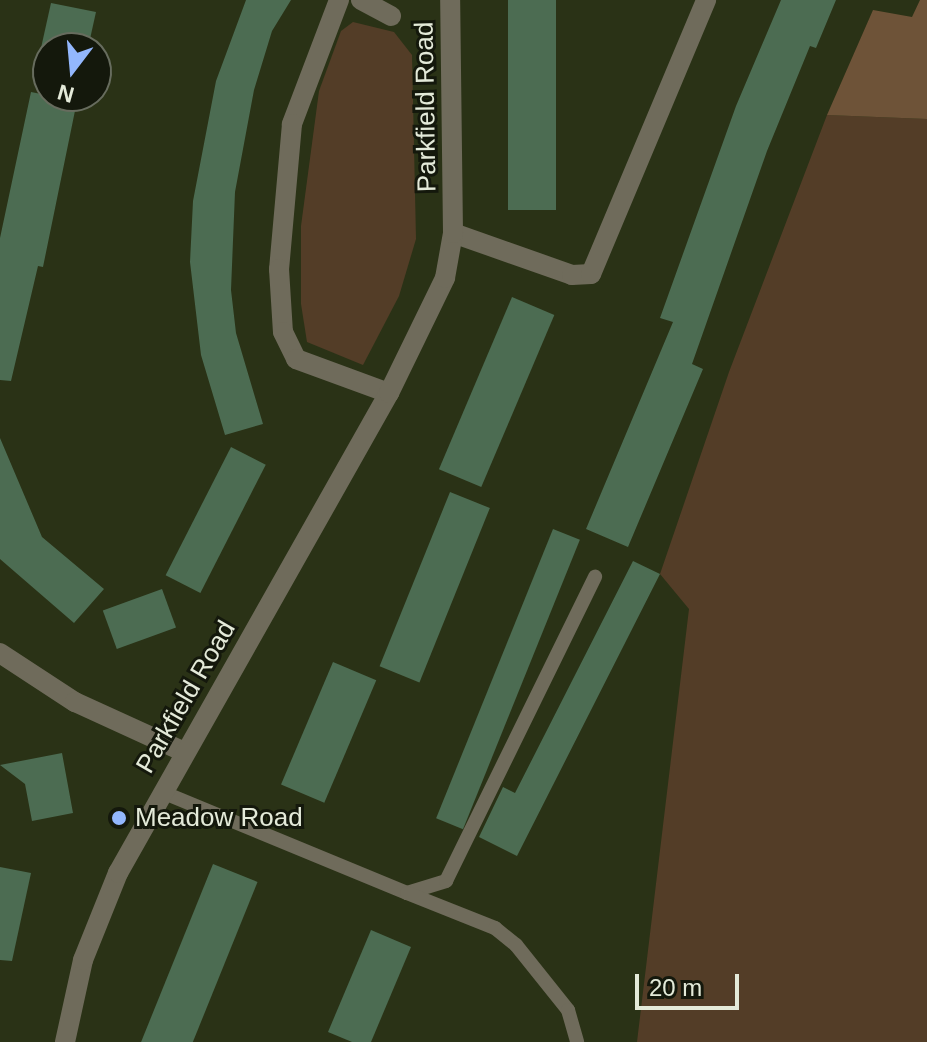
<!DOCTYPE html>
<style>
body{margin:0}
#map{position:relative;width:927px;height:1042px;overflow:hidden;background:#2a3216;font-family:Helvetica,sans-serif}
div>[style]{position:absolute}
.green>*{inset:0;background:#533d27}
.forest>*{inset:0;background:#6e5338}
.building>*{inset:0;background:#4c6c52;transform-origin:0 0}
.service>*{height:14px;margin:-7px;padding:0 7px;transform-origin:7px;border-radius:7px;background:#6f6b5b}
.minor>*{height:20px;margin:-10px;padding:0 10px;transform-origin:10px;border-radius:10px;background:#6f6b5b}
.tertiary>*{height:20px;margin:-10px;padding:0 10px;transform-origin:10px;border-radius:10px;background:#6f6b5b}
.dots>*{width:22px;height:22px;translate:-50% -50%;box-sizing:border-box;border:4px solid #14180c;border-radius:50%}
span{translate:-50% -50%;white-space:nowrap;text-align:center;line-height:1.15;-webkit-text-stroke:6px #14180c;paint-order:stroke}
.street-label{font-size:26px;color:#e4ead9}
.poi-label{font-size:26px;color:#e4ead9}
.left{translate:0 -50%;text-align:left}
.north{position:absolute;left:32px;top:32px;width:80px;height:80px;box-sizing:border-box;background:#14180c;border:2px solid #676c5e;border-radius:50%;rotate:196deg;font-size:22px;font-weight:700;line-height:32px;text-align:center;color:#e4ead9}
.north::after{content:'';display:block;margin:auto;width:28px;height:36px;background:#93b7fd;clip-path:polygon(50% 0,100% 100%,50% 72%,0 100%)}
.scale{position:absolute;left:635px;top:974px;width:104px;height:36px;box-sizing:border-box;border:4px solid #e4ead9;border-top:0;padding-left:10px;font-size:24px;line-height:28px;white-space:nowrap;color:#e4ead9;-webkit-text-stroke:6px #14180c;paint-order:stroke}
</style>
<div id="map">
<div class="green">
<div style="clip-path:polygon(353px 22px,394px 32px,412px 55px,416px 239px,399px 296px,363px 365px,307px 342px,301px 304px,301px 226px,319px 91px,341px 31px)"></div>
<div style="clip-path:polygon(827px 115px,927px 119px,927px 1042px,637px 1042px,689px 609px,660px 574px,729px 372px)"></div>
</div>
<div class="forest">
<div style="clip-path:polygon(920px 0,927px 0,927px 119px,827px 115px,873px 10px,912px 17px)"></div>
</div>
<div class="building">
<div style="clip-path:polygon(246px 0,291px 0,272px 31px,254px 90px,235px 192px,231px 290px,236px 333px,263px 424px,225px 435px,201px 355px,190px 262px,193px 201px,216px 81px)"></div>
<div style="left:508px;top:0;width:48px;height:210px"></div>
<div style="clip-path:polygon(781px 0,836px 0,816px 48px,810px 46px,767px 151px,692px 364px,703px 369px,628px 547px,586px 529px,673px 322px,660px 318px,736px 106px)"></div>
<div style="clip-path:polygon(51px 3px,96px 12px,88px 48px,41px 48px)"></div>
<div style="clip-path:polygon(31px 92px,77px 101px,43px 267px,38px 266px,11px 381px,0 380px,0 238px)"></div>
<div style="left:512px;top:297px;width:46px;height:187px;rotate:23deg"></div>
<div style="clip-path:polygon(0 438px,42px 537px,104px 589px,74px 623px,0 559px)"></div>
<div style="left:231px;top:447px;width:39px;height:144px;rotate:27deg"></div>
<div style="left:450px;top:492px;width:43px;height:188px;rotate:22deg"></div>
<div style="left:553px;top:529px;width:29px;height:312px;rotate:22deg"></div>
<div style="clip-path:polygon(633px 561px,660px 574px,517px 856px,479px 837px,503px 787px,515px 793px)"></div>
<div style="left:162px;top:589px;width:41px;height:63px;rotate:70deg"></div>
<div style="left:333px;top:662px;width:47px;height:133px;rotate:23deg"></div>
<div style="clip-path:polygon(62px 753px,73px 813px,32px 821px,25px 784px,0 765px)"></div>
<div style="left:213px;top:864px;width:48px;height:192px;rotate:22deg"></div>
<div style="clip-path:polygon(0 867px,31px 873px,12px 961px,0 960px)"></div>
<div style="clip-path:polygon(371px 930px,411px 947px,371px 1042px,352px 1042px,328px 1032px)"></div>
</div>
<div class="service">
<div style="left:162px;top:792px;width:265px;rotate:22.4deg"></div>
<div style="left:407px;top:893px;width:41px;rotate:-17.1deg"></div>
<div style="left:446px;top:881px;width:339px;rotate:-63.9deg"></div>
<div style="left:407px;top:893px;width:95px;rotate:21.7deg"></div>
<div style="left:495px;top:928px;width:27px;rotate:39deg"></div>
<div style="left:516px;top:945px;width:83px;rotate:51.3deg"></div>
<div style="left:568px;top:1010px;width:33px;rotate:74deg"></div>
</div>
<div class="minor">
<div style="left:339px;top:0;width:133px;rotate:110.8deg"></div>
<div style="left:292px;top:124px;width:146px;rotate:95.1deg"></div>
<div style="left:279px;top:269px;width:63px;rotate:86.4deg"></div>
<div style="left:283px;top:332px;width:30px;rotate:64deg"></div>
<div style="left:296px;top:359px;width:99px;rotate:20.1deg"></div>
<div style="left:361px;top:0;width:34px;rotate:28deg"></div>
<div style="left:453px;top:233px;width:126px;rotate:19.4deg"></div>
<div style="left:572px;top:275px;width:19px;rotate:-3deg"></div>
<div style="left:591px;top:274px;width:297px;rotate:-67.2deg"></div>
<div style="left:0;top:653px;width:90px;rotate:33.2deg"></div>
<div style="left:75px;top:702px;width:120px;rotate:24.6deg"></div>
</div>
<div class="tertiary">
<div style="left:65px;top:1042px;width:84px;rotate:-77.6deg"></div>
<div style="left:83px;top:960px;width:94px;rotate:-68.1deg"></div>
<div style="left:118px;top:873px;width:551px;rotate:-60.55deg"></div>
<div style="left:389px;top:393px;width:128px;rotate:-64deg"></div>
<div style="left:445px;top:278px;width:46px;rotate:-79.9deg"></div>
<div style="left:453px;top:233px;width:233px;rotate:-90.7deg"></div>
</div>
<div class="dots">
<div style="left:119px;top:818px;background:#93b7fd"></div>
</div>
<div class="street-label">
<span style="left:426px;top:107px;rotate:-91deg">Parkfield Road</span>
<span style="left:186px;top:697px;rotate:-60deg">Parkfield Road</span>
</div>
<div class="poi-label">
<span class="left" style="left:135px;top:818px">Meadow Road</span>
</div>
<div class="north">N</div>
<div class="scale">20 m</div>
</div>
